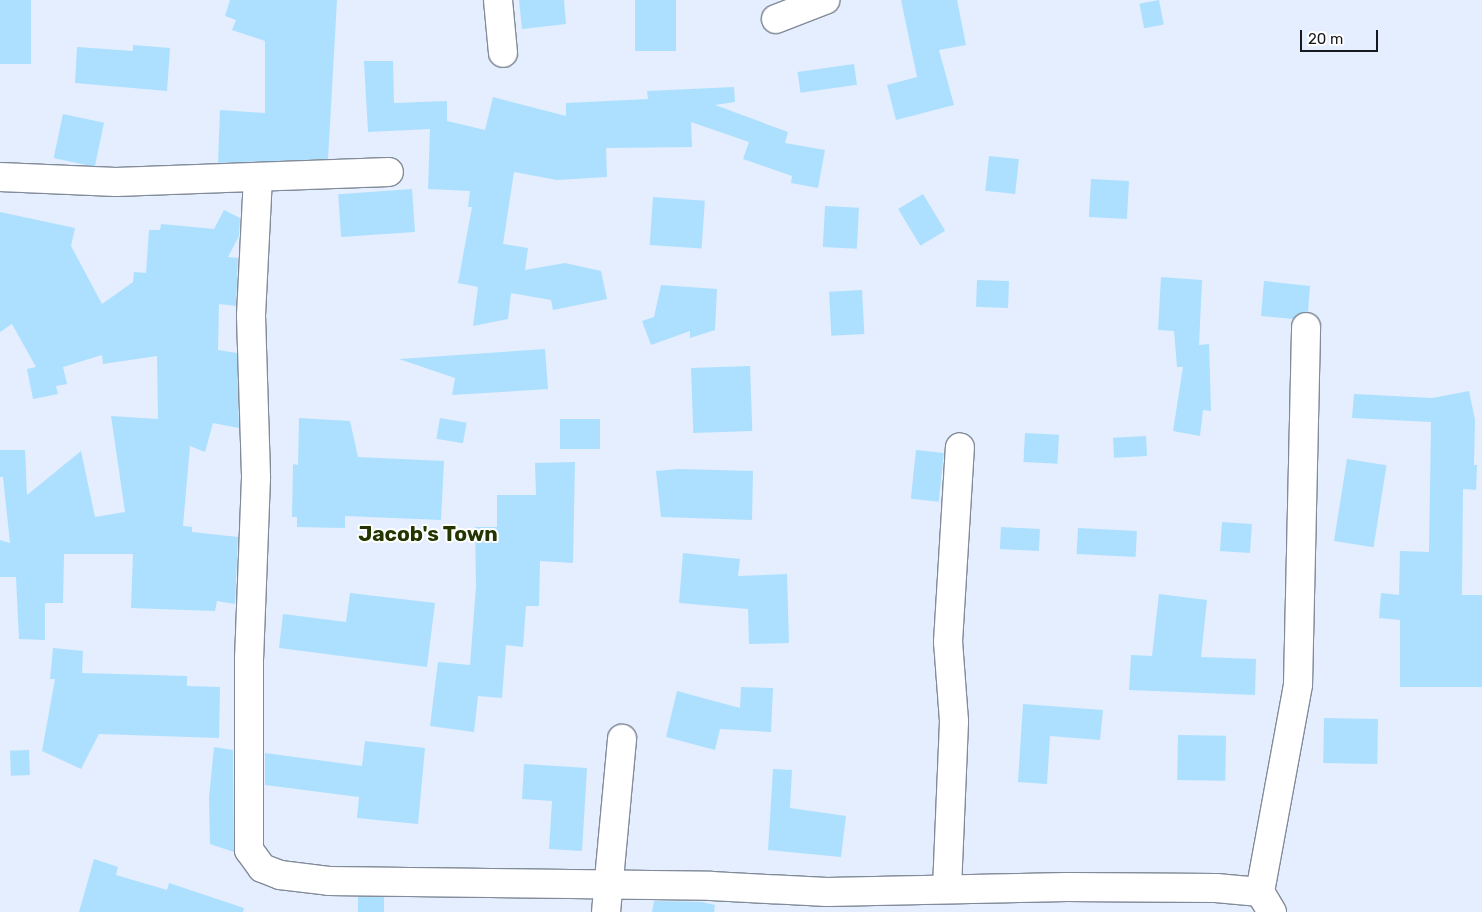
<!DOCTYPE html>
<style>
body{margin:0}
#map{position:relative;width:1482px;height:912px;overflow:hidden;background:#e4eefe;font-family:Rubik,sans-serif}
div>[style]{position:absolute}
.building>*{inset:0;background:#ade0fe;transform-origin:0 0}
.roads{filter:drop-shadow(1px 0 #828b99) drop-shadow(-1px 0 #828b99) drop-shadow(0 1px #828b99) drop-shadow(0 -1px #828b99)}
.minor>*{height:28px;margin:-14px;padding:0 14px;transform-origin:14px;border-radius:14px;background:#fff}
span{translate:-50% -50%;white-space:nowrap;text-align:center;line-height:1.15;-webkit-text-stroke:4px #fff;paint-order:stroke}
.district-label{font-size:21px;color:#233601;font-weight:700}
.scale{position:absolute;left:1300px;top:30px;width:78px;height:22px;box-sizing:border-box;border:2px solid #16191f;border-top:0;padding-left:6px;font-size:15px;line-height:18px;white-space:nowrap;color:#16191f;-webkit-text-stroke:4px #fff;paint-order:stroke}
</style>
<div id="map">
<div class="building">
<div style="left:0;top:0;width:31px;height:64px"></div>
<div style="clip-path:polygon(230px 0,337px 0,328px 159px,218px 163px,220px 110px,265px 113px,265px 41px,232px 30px,236px 20px,225px 16px)"></div>
<div style="clip-path:polygon(519px 0,564px 0,566px 24px,522px 29px)"></div>
<div style="left:635px;top:0;width:41px;height:51px"></div>
<div style="clip-path:polygon(901px 0,957px 0,966px 45px,939px 50px,954px 105px,896px 120px,887px 85px,917px 77px)"></div>
<div style="left:1159px;top:0;width:25px;height:20px;rotate:79deg"></div>
<div style="clip-path:polygon(133px 45px,170px 48px,167px 91px,75px 83px,77px 47px,133px 51px)"></div>
<div style="clip-path:polygon(364px 61px,393px 61px,394px 103px,447px 101px,447px 121px,485px 130px,493px 97px,566px 116px,566px 103px,648px 99px,647px 91px,734px 87px,735px 102px,715px 105px,788px 132px,785px 143px,825px 150px,818px 188px,791px 183px,792px 176px,743px 159px,749px 142px,691px 122px,692px 147px,606px 148px,607px 177px,557px 180px,514px 172px,503px 244px,528px 248px,525px 270px,565px 263px,601px 271px,607px 299px,553px 310px,551px 300px,511px 293px,508px 319px,473px 326px,478px 287px,458px 283px,472px 207px,468px 207px,470px 191px,428px 189px,430px 129px,368px 132px)"></div>
<div style="left:854px;top:64px;width:21px;height:57px;rotate:82deg"></div>
<div style="left:63px;top:114px;width:42px;height:45px;rotate:12deg"></div>
<div style="left:989px;top:156px;width:30px;height:35px;rotate:6deg"></div>
<div style="left:1091px;top:179px;width:38px;height:38px;rotate:3deg"></div>
<div style="left:412px;top:189px;width:43px;height:74px;rotate:86deg"></div>
<div style="left:923px;top:194px;width:43px;height:29px;rotate:59deg"></div>
<div style="left:653px;top:197px;width:52px;height:48px;rotate:4deg"></div>
<div style="left:825px;top:206px;width:34px;height:41px;rotate:3deg"></div>
<div style="clip-path:polygon(224px 210px,240px 218px,239px 236px,228px 257px,238px 258px,236px 306px,219px 304px,218px 350px,237px 353px,239px 428px,213px 423px,205px 452px,190px 446px,183px 526px,192px 527px,192px 532px,238px 537px,235px 604px,217px 601px,215px 611px,131px 608px,133px 554px,64px 554px,63px 603px,45px 603px,45px 640px,19px 639px,16px 577px,0 577px,0 540px,10px 543px,3px 477px,0 477px,0 450px,25px 450px,27px 495px,81px 451px,95px 517px,125px 512px,111px 416px,158px 419px,157px 356px,103px 364px,102px 355px,63px 367px,67px 384px,56px 386px,58px 394px,33px 399px,27px 369px,36px 367px,12px 324px,0 332px,0 212px,75px 228px,71px 246px,102px 304px,133px 282px,134px 272px,146px 273px,149px 230px,160px 230px,161px 224px,214px 229px)"></div>
<div style="clip-path:polygon(1161px 277px,1202px 280px,1199px 345px,1209px 344px,1211px 411px,1203px 410px,1200px 436px,1173px 431px,1183px 367px,1177px 367px,1174px 331px,1158px 330px)"></div>
<div style="left:1009px;top:281px;width:27px;height:32px;rotate:92deg"></div>
<div style="clip-path:polygon(1264px 281px,1310px 286px,1308px 312px,1293px 319px,1261px 316px)"></div>
<div style="clip-path:polygon(661px 285px,717px 289px,715px 330px,690px 338px,690px 331px,651px 345px,642px 321px,654px 317px)"></div>
<div style="left:862px;top:290px;width:44px;height:33px;rotate:87deg"></div>
<div style="clip-path:polygon(545px 349px,548px 389px,452px 395px,455px 378px,399px 359px)"></div>
<div style="left:750px;top:366px;width:65px;height:59px;rotate:88deg"></div>
<div style="clip-path:polygon(1469px 391px,1475px 420px,1474px 465px,1477px 465px,1476px 490px,1463px 489px,1462px 595px,1482px 595px,1482px 687px,1400px 687px,1400px 620px,1379px 618px,1381px 593px,1399px 595px,1400px 551px,1429px 552px,1431px 422px,1352px 418px,1354px 394px,1432px 398px)"></div>
<div style="clip-path:polygon(299px 418px,350px 421px,358px 457px,444px 461px,441px 520px,345px 516px,345px 528px,297px 527px,297px 517px,292px 517px,293px 464px,298px 465px)"></div>
<div style="left:440px;top:418px;width:27px;height:21px;rotate:10deg"></div>
<div style="left:560px;top:419px;width:40px;height:30px"></div>
<div style="left:1025px;top:433px;width:34px;height:29px;rotate:3deg"></div>
<div style="left:1146px;top:436px;width:20px;height:33px;rotate:87deg"></div>
<div style="left:916px;top:450px;width:28px;height:49px;rotate:6deg"></div>
<div style="left:1347px;top:459px;width:40px;height:83px;rotate:9deg"></div>
<div style="clip-path:polygon(575px 462px,573px 563px,540px 561px,539px 606px,526px 606px,523px 647px,506px 645px,502px 698px,478px 696px,474px 732px,430px 726px,438px 662px,470px 665px,476px 586px,475px 527px,497px 527px,497px 495px,536px 495px,535px 463px)"></div>
<div style="clip-path:polygon(679px 469px,753px 471px,752px 520px,661px 517px,656px 471px)"></div>
<div style="left:1222px;top:522px;width:30px;height:29px;rotate:4deg"></div>
<div style="left:1001px;top:527px;width:39px;height:22px;rotate:3deg"></div>
<div style="left:1078px;top:528px;width:59px;height:26px;rotate:3deg"></div>
<div style="clip-path:polygon(683px 553px,740px 559px,738px 576px,787px 574px,789px 643px,749px 644px,748px 609px,679px 603px)"></div>
<div style="clip-path:polygon(350px 593px,435px 603px,427px 667px,279px 648px,283px 614px,346px 622px)"></div>
<div style="clip-path:polygon(1159px 594px,1207px 600px,1201px 657px,1256px 659px,1255px 695px,1129px 690px,1131px 655px,1152px 656px)"></div>
<div style="clip-path:polygon(53px 648px,83px 651px,82px 673px,187px 676px,187px 686px,220px 687px,219px 738px,99px 734px,81px 769px,42px 751px,55px 679px,50px 679px)"></div>
<div style="clip-path:polygon(741px 687px,773px 688px,771px 732px,720px 729px,715px 750px,666px 737px,677px 691px,740px 708px)"></div>
<div style="clip-path:polygon(1023px 704px,1103px 710px,1100px 740px,1050px 736px,1047px 784px,1018px 782px)"></div>
<div style="left:1324px;top:718px;width:54px;height:45px;rotate:1deg"></div>
<div style="left:1178px;top:735px;width:48px;height:45px;rotate:1deg"></div>
<div style="clip-path:polygon(365px 741px,425px 748px,418px 824px,357px 818px,359px 797px,265px 785px,265px 753px,362px 766px)"></div>
<div style="clip-path:polygon(214px 747px,233px 750px,234px 852px,210px 844px,209px 798px)"></div>
<div style="left:29px;top:750px;width:25px;height:19px;rotate:88deg"></div>
<div style="clip-path:polygon(524px 764px,587px 768px,582px 851px,549px 849px,552px 801px,522px 799px)"></div>
<div style="clip-path:polygon(773px 769px,792px 770px,790px 808px,846px 816px,841px 857px,768px 850px)"></div>
<div style="clip-path:polygon(94px 859px,118px 867px,116px 875px,167px 890px,169px 883px,244px 908px,243px 912px,79px 912px)"></div>
<div style="left:358px;top:897px;width:26px;height:15px"></div>
<div style="clip-path:polygon(654px 901px,702px 902px,715px 905px,714px 912px,652px 912px)"></div>
</div>
<div class="roads">
<div class="minor">
<div style="left:498px;top:0;width:53px;rotate:84.6deg"></div>
<div style="left:776px;top:19px;width:53px;rotate:-21.2deg"></div>
<div style="left:0;top:177px;width:116px;rotate:2.5deg"></div>
<div style="left:116px;top:182px;width:273px;rotate:-2.1deg"></div>
<div style="left:258px;top:177px;width:139px;rotate:92.9deg"></div>
<div style="left:251px;top:316px;width:162px;rotate:88.2deg"></div>
<div style="left:256px;top:478px;width:180px;rotate:92.2deg"></div>
<div style="left:249px;top:658px;width:192px;rotate:90deg"></div>
<div style="left:249px;top:850px;width:22px;rotate:54deg"></div>
<div style="left:262px;top:868px;width:19px;rotate:21deg"></div>
<div style="left:280px;top:875px;width:49px;rotate:7deg"></div>
<div style="left:329px;top:881px;width:382px;rotate:0.7deg"></div>
<div style="left:711px;top:886px;width:116px;rotate:3deg"></div>
<div style="left:827px;top:892px;width:240px;rotate:-1.2deg"></div>
<div style="left:1067px;top:887px;width:149px;rotate:0.4deg"></div>
<div style="left:1216px;top:888px;width:44px;rotate:5.2deg"></div>
<div style="left:947px;top:889px;width:168px;rotate:-87.6deg"></div>
<div style="left:954px;top:721px;width:79px;rotate:-94.3deg"></div>
<div style="left:948px;top:642px;width:195px;rotate:-86.5deg"></div>
<div style="left:606px;top:912px;width:174px;rotate:-84.7deg"></div>
<div style="left:1272px;top:912px;width:23px;rotate:-121deg"></div>
<div style="left:1260px;top:892px;width:211px;rotate:-79.6deg"></div>
<div style="left:1298px;top:684px;width:357px;rotate:-88.7deg"></div>
</div>
</div>
<div class="district-label">
<span style="left:428px;top:534px">Jacob's Town</span>
</div>
<div class="scale">20 m</div>
</div>
